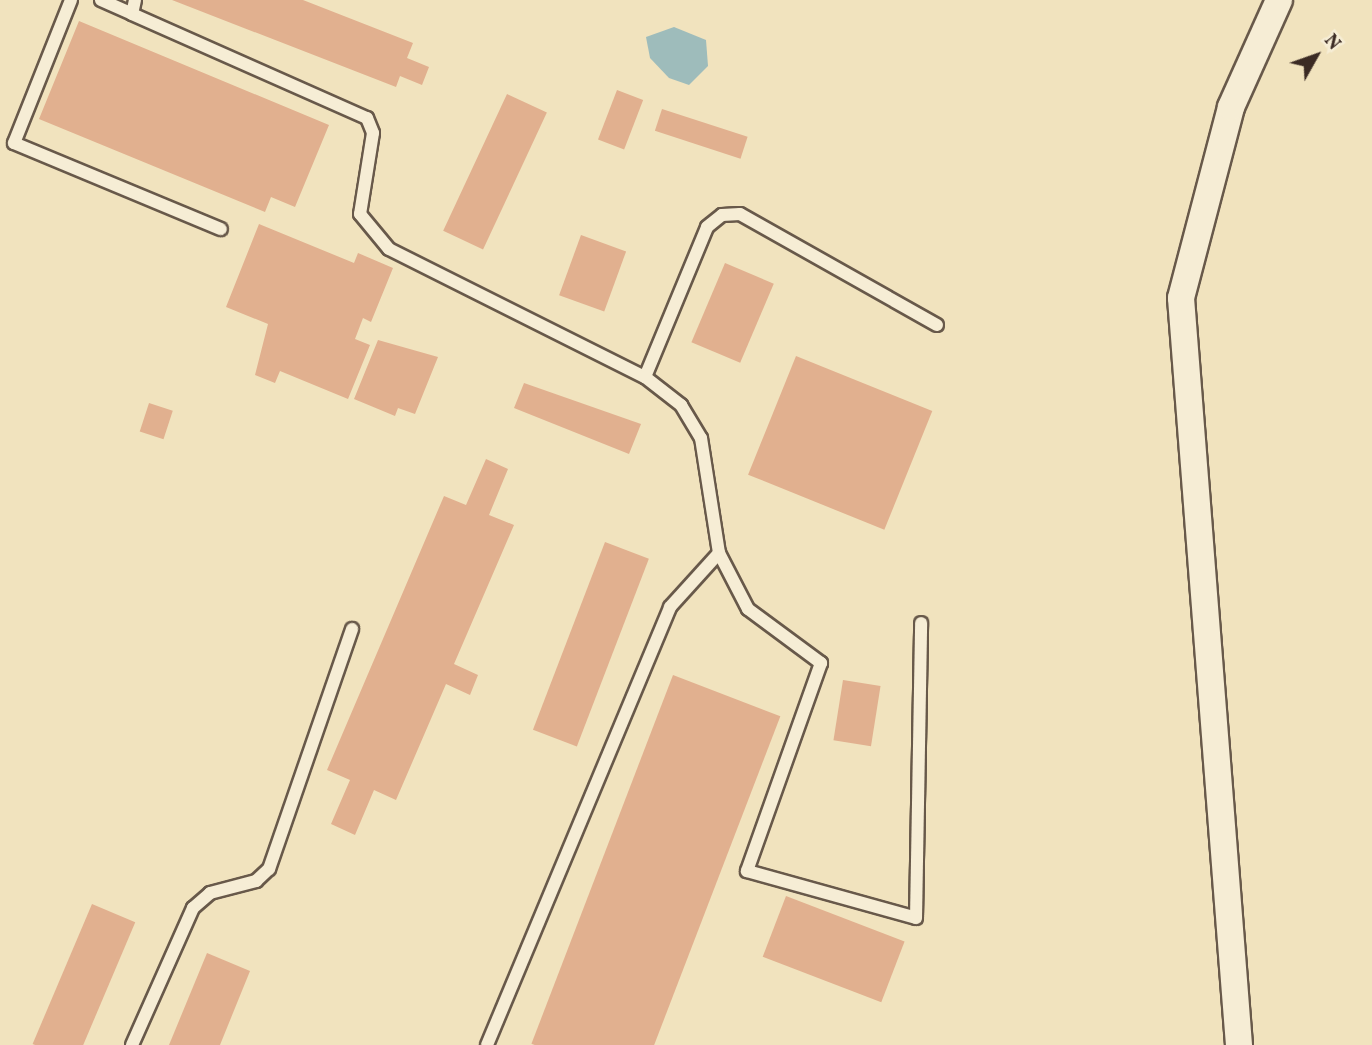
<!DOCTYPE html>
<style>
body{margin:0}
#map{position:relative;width:1372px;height:1045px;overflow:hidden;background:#f1e3be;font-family:Vollkorn,serif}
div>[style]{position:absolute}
.water>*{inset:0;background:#9ebcbb}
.building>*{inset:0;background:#e1b08f;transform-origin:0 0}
.roads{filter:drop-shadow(2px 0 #68594a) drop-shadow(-2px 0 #68594a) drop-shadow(0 2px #68594a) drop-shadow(0 -2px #68594a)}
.lane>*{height:12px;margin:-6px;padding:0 6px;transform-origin:6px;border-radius:6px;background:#f6edd5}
.street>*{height:26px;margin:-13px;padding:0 13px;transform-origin:13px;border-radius:13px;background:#f6edd5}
span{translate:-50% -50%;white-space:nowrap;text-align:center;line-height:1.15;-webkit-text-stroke:6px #f6edd5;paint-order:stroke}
.north{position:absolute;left:1281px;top:21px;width:70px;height:70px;-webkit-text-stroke:5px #f6edd5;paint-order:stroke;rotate:50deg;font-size:19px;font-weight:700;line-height:28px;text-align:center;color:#3b2b24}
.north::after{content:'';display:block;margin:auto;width:24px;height:32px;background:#3b2b24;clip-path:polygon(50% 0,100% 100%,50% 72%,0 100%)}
</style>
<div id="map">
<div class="water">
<div style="clip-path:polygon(674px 27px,706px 40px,708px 66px,689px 85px,669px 78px,650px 58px,646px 37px)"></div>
</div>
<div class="building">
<div style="clip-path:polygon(172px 0,303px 0,413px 43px,407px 58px,429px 67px,422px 85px,400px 76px,396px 87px)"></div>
<div style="clip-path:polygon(79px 21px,329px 125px,295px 207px,271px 197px,265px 212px,39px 119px)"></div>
<div style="left:617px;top:90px;width:28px;height:53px;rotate:21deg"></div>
<div style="left:507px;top:94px;width:44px;height:151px;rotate:25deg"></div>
<div style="left:662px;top:109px;width:90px;height:23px;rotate:18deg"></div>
<div style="clip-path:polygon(259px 224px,354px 263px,358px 253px,393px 268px,371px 322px,363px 318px,355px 339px,370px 345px,348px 399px,280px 371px,275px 383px,255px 375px,268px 324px,226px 307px)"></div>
<div style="left:581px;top:235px;width:48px;height:64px;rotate:20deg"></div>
<div style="left:725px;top:263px;width:53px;height:86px;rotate:23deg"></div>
<div style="clip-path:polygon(378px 340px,438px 357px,415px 414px,398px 408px,395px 416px,354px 399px)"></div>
<div style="left:796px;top:356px;width:147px;height:128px;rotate:22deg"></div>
<div style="clip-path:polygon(524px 383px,641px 424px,629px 454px,514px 408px)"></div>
<div style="left:149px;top:403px;width:25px;height:30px;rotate:18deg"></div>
<div style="clip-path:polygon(486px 459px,508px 469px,489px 515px,514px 525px,454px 664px,478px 675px,470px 695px,446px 684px,396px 800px,374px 790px,355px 835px,331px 824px,350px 780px,327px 770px,444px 496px,466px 505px)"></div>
<div style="left:605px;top:542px;width:47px;height:201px;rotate:21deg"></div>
<div style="left:673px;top:675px;width:115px;height:395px;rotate:21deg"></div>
<div style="left:843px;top:680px;width:38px;height:61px;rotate:9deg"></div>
<div style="left:786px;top:896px;width:127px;height:65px;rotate:21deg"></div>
<div style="left:92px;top:904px;width:47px;height:152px;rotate:23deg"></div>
<div style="clip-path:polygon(207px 953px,250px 971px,220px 1045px,169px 1045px)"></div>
</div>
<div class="roads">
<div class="lane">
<div style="left:71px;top:0;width:154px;rotate:111.7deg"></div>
<div style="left:14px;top:143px;width:224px;rotate:22.6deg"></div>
<div style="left:101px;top:0;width:34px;rotate:24deg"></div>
<div style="left:135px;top:0;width:14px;rotate:102deg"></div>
<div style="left:132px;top:14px;width:257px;rotate:23.9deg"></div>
<div style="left:367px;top:118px;width:16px;rotate:68deg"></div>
<div style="left:373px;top:133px;width:82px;rotate:99.1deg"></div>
<div style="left:360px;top:214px;width:45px;rotate:50.4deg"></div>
<div style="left:389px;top:249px;width:286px;rotate:26.6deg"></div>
<div style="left:645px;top:377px;width:162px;rotate:-67.5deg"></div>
<div style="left:707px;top:227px;width:19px;rotate:-39deg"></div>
<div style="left:722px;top:215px;width:18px;rotate:-3deg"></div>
<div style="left:740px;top:214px;width:226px;rotate:29.4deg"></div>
<div style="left:645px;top:377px;width:46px;rotate:37.9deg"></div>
<div style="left:681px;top:405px;width:39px;rotate:59deg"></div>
<div style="left:701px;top:438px;width:116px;rotate:81.1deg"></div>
<div style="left:719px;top:553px;width:63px;rotate:62.6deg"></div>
<div style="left:748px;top:609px;width:91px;rotate:36.5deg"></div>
<div style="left:821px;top:663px;width:221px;rotate:109.6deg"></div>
<div style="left:747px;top:871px;width:175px;rotate:15.5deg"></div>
<div style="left:916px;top:918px;width:295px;rotate:-89deg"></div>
<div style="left:132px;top:1045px;width:150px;rotate:-66deg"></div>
<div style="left:193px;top:908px;width:23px;rotate:-41deg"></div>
<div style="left:210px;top:893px;width:48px;rotate:-14.6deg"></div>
<div style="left:256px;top:881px;width:18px;rotate:-43deg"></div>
<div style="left:269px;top:869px;width:254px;rotate:-70.9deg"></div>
<div style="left:487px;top:1045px;width:475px;rotate:-67.3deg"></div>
<div style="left:670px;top:607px;width:73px;rotate:-47.8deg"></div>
</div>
<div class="street">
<div style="left:1239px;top:1045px;width:749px;rotate:-94.44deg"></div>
<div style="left:1181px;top:298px;width:197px;rotate:-75.3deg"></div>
<div style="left:1231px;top:107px;width:117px;rotate:-65.8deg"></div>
</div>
</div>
<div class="north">N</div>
</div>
